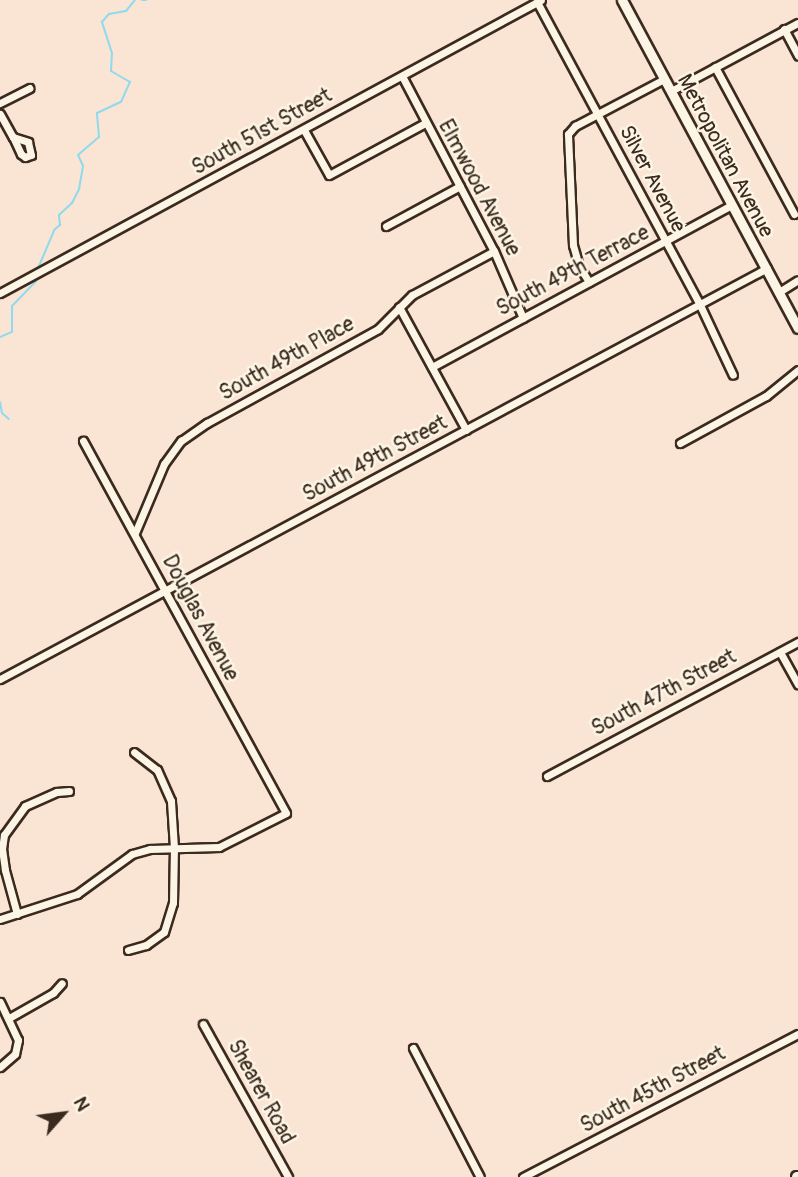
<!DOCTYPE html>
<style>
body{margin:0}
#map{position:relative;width:798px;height:1177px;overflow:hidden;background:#fae4d3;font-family:Pangolin,sans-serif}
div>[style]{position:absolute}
.stream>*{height:2px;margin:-1px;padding:0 1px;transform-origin:1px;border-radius:1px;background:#8edaee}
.roads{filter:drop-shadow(2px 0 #3b2a1e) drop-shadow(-2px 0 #3b2a1e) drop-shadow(0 2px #3b2a1e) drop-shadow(0 -2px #3b2a1e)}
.minor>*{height:7px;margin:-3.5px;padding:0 3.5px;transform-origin:3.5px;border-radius:3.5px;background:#fcf5e5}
.major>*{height:9px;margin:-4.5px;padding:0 4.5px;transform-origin:4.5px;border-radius:4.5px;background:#fcf5e5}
.highway>*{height:10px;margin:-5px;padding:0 5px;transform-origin:5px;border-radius:5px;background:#fcf5e5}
span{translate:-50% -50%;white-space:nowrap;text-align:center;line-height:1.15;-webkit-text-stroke:5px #fcf5e5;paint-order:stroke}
.street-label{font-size:21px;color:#3b2a1e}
.north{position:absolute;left:28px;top:1079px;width:70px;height:70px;-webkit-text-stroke:5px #fcf5e5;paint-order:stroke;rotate:62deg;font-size:19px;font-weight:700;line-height:28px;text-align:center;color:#3b2a1e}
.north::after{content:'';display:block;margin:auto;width:24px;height:32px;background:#3b2a1e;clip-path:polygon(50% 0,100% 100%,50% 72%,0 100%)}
</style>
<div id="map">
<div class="stream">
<div style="left:142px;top:0;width:4px"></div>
<div style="left:39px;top:266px;width:39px;rotate:-67deg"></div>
<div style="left:54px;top:230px;width:8px;rotate:-40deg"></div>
<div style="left:60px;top:225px;width:10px;rotate:-96deg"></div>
<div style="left:59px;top:215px;width:18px;rotate:-43deg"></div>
<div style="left:72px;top:203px;width:16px;rotate:-63deg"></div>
<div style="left:79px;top:189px;width:23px;rotate:-80deg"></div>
<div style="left:83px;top:166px;width:12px;rotate:-114deg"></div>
<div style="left:78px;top:155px;width:28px;rotate:-41deg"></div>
<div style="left:99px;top:137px;width:24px;rotate:-95deg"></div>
<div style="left:97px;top:113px;width:26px;rotate:-25deg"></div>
<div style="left:121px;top:102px;width:22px;rotate:-66deg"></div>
<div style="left:130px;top:82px;width:22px;rotate:-150deg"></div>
<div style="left:111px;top:71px;width:18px;rotate:-87deg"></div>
<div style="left:112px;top:53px;width:33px;rotate:-108deg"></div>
<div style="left:102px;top:22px;width:11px;rotate:-49deg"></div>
<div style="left:109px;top:14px;width:17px;rotate:-10deg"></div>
<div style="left:126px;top:11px;width:14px;rotate:-51deg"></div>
<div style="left:0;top:337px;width:13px;rotate:-23deg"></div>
<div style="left:12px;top:332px;width:26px;rotate:-90deg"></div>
<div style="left:12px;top:306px;width:35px;rotate:-46deg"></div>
<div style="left:0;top:402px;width:11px;rotate:80deg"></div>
<div style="left:2px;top:413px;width:9px;rotate:41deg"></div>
</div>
<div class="roads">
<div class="minor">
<div style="left:537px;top:2px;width:344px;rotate:61.7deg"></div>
<div style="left:700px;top:305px;width:77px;rotate:64.8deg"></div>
<div style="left:784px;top:29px;width:30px;rotate:62deg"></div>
<div style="left:715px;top:67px;width:167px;rotate:61.7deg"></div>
<div style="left:402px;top:76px;width:198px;rotate:62.3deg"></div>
<div style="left:494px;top:251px;width:73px;rotate:66.6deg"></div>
<div style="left:671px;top:91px;width:144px;rotate:-28.2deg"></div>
<div style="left:0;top:103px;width:33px;rotate:-27deg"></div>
<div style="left:0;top:114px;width:26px;rotate:61deg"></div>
<div style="left:304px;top:130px;width:51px;rotate:60.9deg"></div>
<div style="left:329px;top:175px;width:109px;rotate:-28.4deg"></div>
<div style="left:13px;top:137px;width:16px;rotate:18deg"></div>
<div style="left:28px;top:142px;width:13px;rotate:77deg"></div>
<div style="left:31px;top:155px;width:6px;rotate:162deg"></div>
<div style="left:25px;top:157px;width:5px;rotate:-143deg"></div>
<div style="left:21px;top:154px;width:19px;rotate:-115deg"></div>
<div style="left:386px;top:226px;width:84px;rotate:-28.4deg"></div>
<div style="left:589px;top:282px;width:19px;rotate:-122deg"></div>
<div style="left:579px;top:266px;width:22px;rotate:-106deg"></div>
<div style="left:573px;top:245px;width:111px;rotate:-92.6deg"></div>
<div style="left:568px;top:134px;width:11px;rotate:-49deg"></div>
<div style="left:575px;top:126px;width:101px;rotate:-27.8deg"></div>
<div style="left:779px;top:292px;width:22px;rotate:-32deg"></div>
<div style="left:0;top:293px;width:615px;rotate:-28.44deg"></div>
<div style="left:399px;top:307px;width:140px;rotate:61.4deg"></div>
<div style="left:432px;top:367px;width:340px;rotate:-28.4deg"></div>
<div style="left:680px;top:443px;width:98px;rotate:-28.7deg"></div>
<div style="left:766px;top:396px;width:41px;rotate:-39.1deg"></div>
<div style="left:135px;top:533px;width:75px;rotate:-67.2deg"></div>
<div style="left:164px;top:464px;width:29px;rotate:-54deg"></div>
<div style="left:181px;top:441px;width:32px;rotate:-35deg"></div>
<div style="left:207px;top:423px;width:195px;rotate:-28.8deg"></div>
<div style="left:378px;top:329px;width:48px;rotate:-45deg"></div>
<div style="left:412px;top:295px;width:93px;rotate:-28.2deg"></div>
<div style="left:780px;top:652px;width:37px;rotate:61deg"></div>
<div style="left:0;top:679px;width:870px;rotate:-28.18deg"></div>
<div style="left:547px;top:776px;width:285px;rotate:-28.1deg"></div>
<div style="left:17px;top:914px;width:46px;rotate:-105.3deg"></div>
<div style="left:5px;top:870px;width:21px;rotate:-98deg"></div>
<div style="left:2px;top:849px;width:14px;rotate:-82deg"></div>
<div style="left:4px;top:835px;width:36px;rotate:-54deg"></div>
<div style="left:25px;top:806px;width:35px;rotate:-24deg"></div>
<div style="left:57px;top:792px;width:12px;rotate:-5deg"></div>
<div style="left:0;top:919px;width:81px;rotate:-18deg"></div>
<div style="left:77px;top:894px;width:68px;rotate:-36deg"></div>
<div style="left:132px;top:854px;width:19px;rotate:-16deg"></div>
<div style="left:150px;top:849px;width:69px;rotate:-1.7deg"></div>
<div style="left:219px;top:847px;width:75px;rotate:-26.9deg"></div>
<div style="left:286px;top:813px;width:424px;rotate:-118.6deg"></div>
<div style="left:128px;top:950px;width:19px;rotate:-16deg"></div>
<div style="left:146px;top:945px;width:22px;rotate:-36deg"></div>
<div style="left:164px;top:932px;width:30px;rotate:-73deg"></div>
<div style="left:173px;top:903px;width:55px;rotate:-89deg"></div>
<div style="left:174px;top:848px;width:47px;rotate:-93.7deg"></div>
<div style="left:171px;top:801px;width:34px;rotate:-114deg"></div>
<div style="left:157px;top:770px;width:29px;rotate:-142deg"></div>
<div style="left:0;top:1002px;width:42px;rotate:64.7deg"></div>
<div style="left:18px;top:1040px;width:14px;rotate:102deg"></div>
<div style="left:15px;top:1054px;width:20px;rotate:139deg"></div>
<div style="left:9px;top:1018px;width:51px;rotate:-29.6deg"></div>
<div style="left:53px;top:993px;width:13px;rotate:-48deg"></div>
<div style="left:203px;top:1024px;width:175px;rotate:60.9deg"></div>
<div style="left:413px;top:1048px;width:145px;rotate:62.6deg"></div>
<div style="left:523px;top:1177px;width:310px;rotate:-27.5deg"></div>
</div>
<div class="major">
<div style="left:622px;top:0;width:372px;rotate:61.8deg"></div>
</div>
<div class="highway">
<div style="left:797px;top:1177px;width:1px"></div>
</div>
</div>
<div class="street-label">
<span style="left:262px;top:132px;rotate:-29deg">South 51st Street</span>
<span style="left:725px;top:156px;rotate:62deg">Metropolitan Avenue</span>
<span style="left:652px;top:179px;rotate:62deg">Silver Avenue</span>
<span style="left:479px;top:188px;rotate:62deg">Elmwood Avenue</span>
<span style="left:573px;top:271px;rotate:-28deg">South 49th Terrace</span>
<span style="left:287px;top:359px;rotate:-29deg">South 49th Place</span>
<span style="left:375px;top:459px;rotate:-28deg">South 49th Street</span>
<span style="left:200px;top:618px;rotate:62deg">Douglas Avenue</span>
<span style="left:664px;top:693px;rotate:-28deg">South 47th Street</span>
<span style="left:653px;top:1090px;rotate:-28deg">South 45th Street</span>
<span style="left:261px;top:1092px;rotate:61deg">Shearer Road</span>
</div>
<div class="north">N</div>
</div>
